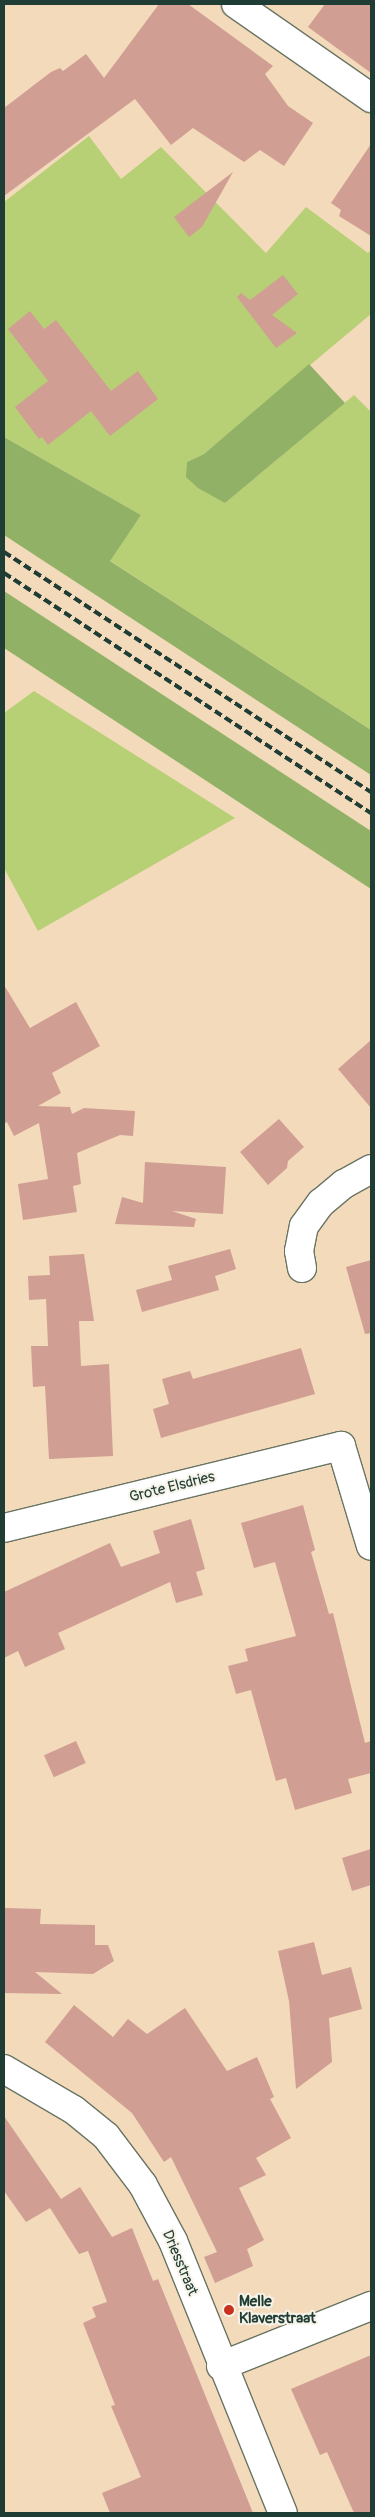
<!DOCTYPE html>
<style>
body{margin:0}
#map{position:relative;width:375px;height:2517px;overflow:hidden;background:#f3dabb;font-family:Pangolin,sans-serif}
div>[style]{position:absolute}
.green>*{inset:0;background:#b7d075}
.forest>*{inset:0;background:#91b266}
.building>*{inset:0;background:#d09e92;transform-origin:0 0}
.roads{filter:drop-shadow(1px 0 #697463) drop-shadow(-1px 0 #697463) drop-shadow(0 1px #697463) drop-shadow(0 -1px #697463)}
.minor>*{height:28px;margin:-14px;padding:0 14px;transform-origin:14px;border-radius:14px;background:#fff}
.rail>*{height:4px;margin-top:-2px;transform-origin:0;background:repeating-linear-gradient(90deg,#1f3d34 0 8px,transparent 0 12px)}
.dots>*{width:14px;height:14px;translate:-50% -50%;box-sizing:border-box;border:2px solid #f7f3e8;border-radius:50%}
span{translate:-50% -50%;white-space:nowrap;text-align:center;line-height:1.15;-webkit-text-stroke:4px #f7f3e8;paint-order:stroke}
.street-label{font-size:15px;color:#1f3d34}
.poi-label{font-size:15px;color:#1f3d34;font-weight:700}
.left{translate:0 -50%;text-align:left}
.frame{position:absolute;inset:0;border:5px solid #1f3d34;pointer-events:none}
</style>
<div id="map">
<div class="green">
<div style="clip-path:polygon(89px 136px,121px 179px,161px 147px,266px 253px,306px 207px,368px 253px,371px 250px,371px 314px,204px 454px,187px 462px,225px 503px,354px 395px,371px 412px,371px 730px,109px 560px,141px 515px,4px 437px,4px 202px)"></div>
<div style="clip-path:polygon(34px 691px,235px 818px,38px 931px,4px 868px,4px 713px)"></div>
</div>
<div class="forest">
<div style="clip-path:polygon(309px 364px,345px 403px,225px 503px,198px 488px,186px 477px,187px 462px,204px 454px)"></div>
<div style="clip-path:polygon(4px 437px,141px 515px,110px 561px,371px 730px,371px 775px,4px 535px)"></div>
<div style="clip-path:polygon(4px 591px,371px 831px,371px 889px,4px 648px)"></div>
</div>
<div class="building">
<div style="clip-path:polygon(159px 4px,188px 4px,273px 66px,265px 74px,288px 106px,313px 123px,284px 166px,260px 150px,244px 162px,193px 128px,171px 145px,135px 99px,4px 196px,4px 108px,51px 72px,60px 68px,63px 71px,86px 54px,104px 78px)"></div>
<div style="clip-path:polygon(325px 4px,371px 4px,371px 73px,308px 27px)"></div>
<div style="clip-path:polygon(371px 144px,371px 236px,339px 216px,341px 210px,331px 203px)"></div>
<div style="clip-path:polygon(233px 172px,202px 227px,189px 237px,174px 217px)"></div>
<div style="clip-path:polygon(283px 275px,298px 294px,272px 315px,297px 333px,276px 348px,237px 297px,241px 293px,250px 300px)"></div>
<div style="clip-path:polygon(30px 311px,44px 329px,56px 320px,111px 391px,138px 371px,158px 399px,110px 436px,91px 411px,48px 445px,42px 437px,39px 439px,15px 407px,48px 381px,8px 329px)"></div>
<div style="clip-path:polygon(4px 985px,30px 1028px,76px 1002px,100px 1046px,52px 1073px,61px 1093px,38px 1106px,70px 1107px,72px 1114px,84px 1108px,135px 1111px,133px 1136px,120px 1135px,77px 1153px,81px 1184px,73px 1186px,77px 1212px,23px 1220px,18px 1184px,48px 1179px,39px 1123px,14px 1136px,7px 1122px,4px 1124px)"></div>
<div style="clip-path:polygon(371px 1040px,371px 1108px,338px 1069px)"></div>
<div style="clip-path:polygon(279px 1119px,304px 1147px,288px 1161px,287px 1168px,268px 1185px,240px 1152px)"></div>
<div style="clip-path:polygon(145px 1162px,226px 1167px,223px 1214px,172px 1211px,196px 1219px,194px 1227px,115px 1224px,122px 1197px,143px 1203px)"></div>
<div style="clip-path:polygon(230px 1249px,236px 1269px,215px 1276px,219px 1290px,142px 1312px,136px 1290px,172px 1280px,168px 1266px)"></div>
<div style="clip-path:polygon(84px 1254px,94px 1321px,79px 1321px,81px 1366px,109px 1364px,113px 1456px,49px 1459px,45px 1386px,33px 1387px,31px 1346px,48px 1346px,46px 1299px,29px 1300px,28px 1276px,50px 1275px,49px 1256px)"></div>
<div style="clip-path:polygon(371px 1260px,371px 1333px,365px 1334px,346px 1267px)"></div>
<div style="clip-path:polygon(301px 1348px,315px 1394px,161px 1438px,153px 1409px,169px 1404px,162px 1379px,190px 1371px,193px 1379px)"></div>
<div style="clip-path:polygon(303px 1505px,315px 1550px,311px 1552px,329px 1614px,333px 1613px,365px 1743px,371px 1741px,371px 1773px,348px 1779px,352px 1793px,295px 1810px,286px 1778px,276px 1781px,251px 1690px,236px 1694px,228px 1666px,248px 1661px,245px 1649px,296px 1636px,275px 1562px,254px 1568px,241px 1523px)"></div>
<div style="clip-path:polygon(191px 1519px,205px 1569px,196px 1572px,203px 1595px,176px 1603px,170px 1582px,58px 1633px,65px 1649px,25px 1667px,18px 1651px,4px 1658px,4px 1592px,110px 1543px,121px 1567px,160px 1553px,153px 1531px)"></div>
<div style="left:76px;top:1741px;width:24px;height:35px;rotate:66deg"></div>
<div style="clip-path:polygon(371px 1849px,371px 1885px,352px 1891px,342px 1858px)"></div>
<div style="clip-path:polygon(4px 1908px,41px 1909px,40px 1924px,95px 1925px,95px 1945px,108px 1945px,114px 1961px,93px 1974px,35px 1972px,62px 1994px,4px 1993px)"></div>
<div style="clip-path:polygon(314px 1942px,322px 1975px,351px 1967px,362px 2009px,329px 2018px,332px 2062px,296px 2089px,289px 2001px,278px 1951px)"></div>
<div style="clip-path:polygon(74px 2005px,113px 2037px,128px 2019px,147px 2034px,185px 2008px,227px 2071px,257px 2057px,274px 2097px,270px 2099px,291px 2138px,256px 2158px,266px 2175px,239px 2188px,264px 2240px,247px 2249px,253px 2266px,215px 2283px,204px 2257px,217px 2252px,171px 2157px,164px 2162px,132px 2113px,45px 2042px)"></div>
<div style="clip-path:polygon(4px 2116px,61px 2199px,80px 2187px,112px 2237px,132px 2228px,153px 2281px,158px 2279px,253px 2513px,110px 2513px,102px 2493px,141px 2477px,111px 2406px,115px 2405px,83px 2323px,96px 2317px,92px 2307px,107px 2302px,88px 2251px,79px 2254px,50px 2208px,26px 2222px,4px 2191px)"></div>
<div style="clip-path:polygon(371px 2355px,371px 2513px,354px 2513px,327px 2452px,320px 2455px,291px 2389px)"></div>
</div>
<div class="roads">
<div class="minor">
<div style="left:236px;top:4px;width:165px;rotate:34.8deg"></div>
<div style="left:302px;top:1268px;width:17px;rotate:-100deg"></div>
<div style="left:299px;top:1251px;width:25px;rotate:-79deg"></div>
<div style="left:304px;top:1226px;width:29px;rotate:-54deg"></div>
<div style="left:321px;top:1203px;width:30px;rotate:-40deg"></div>
<div style="left:344px;top:1184px;width:31px;rotate:-29deg"></div>
<div style="left:4px;top:1528px;width:347px;rotate:-13.7deg"></div>
<div style="left:341px;top:1446px;width:104px;rotate:73.3deg"></div>
<div style="left:4px;top:2069px;width:81px;rotate:30.4deg"></div>
<div style="left:74px;top:2110px;width:41px;rotate:39.1deg"></div>
<div style="left:106px;top:2136px;width:61px;rotate:52.9deg"></div>
<div style="left:143px;top:2185px;width:64px;rotate:61.8deg"></div>
<div style="left:173px;top:2241px;width:293px;rotate:68deg"></div>
<div style="left:221px;top:2366px;width:162px;rotate:-21.8deg"></div>
</div>
</div>
<div class="rail">
<div style="left:4px;top:552px;width:439px;rotate:33.2deg"></div>
<div style="left:4px;top:573px;width:439px;rotate:33.2deg"></div>
</div>
<div class="dots">
<div style="left:229px;top:2310px;background:#c8321e"></div>
</div>
<div class="street-label">
<span style="left:172px;top:1487px;rotate:-14deg">Grote Elsdries</span>
<span style="left:180px;top:2263px;rotate:67deg">Driesstraat</span>
</div>
<div class="poi-label">
<span class="left" style="left:239px;top:2310px">Melle<br>Klaverstraat</span>
</div>
<div class="frame"></div>
</div>
